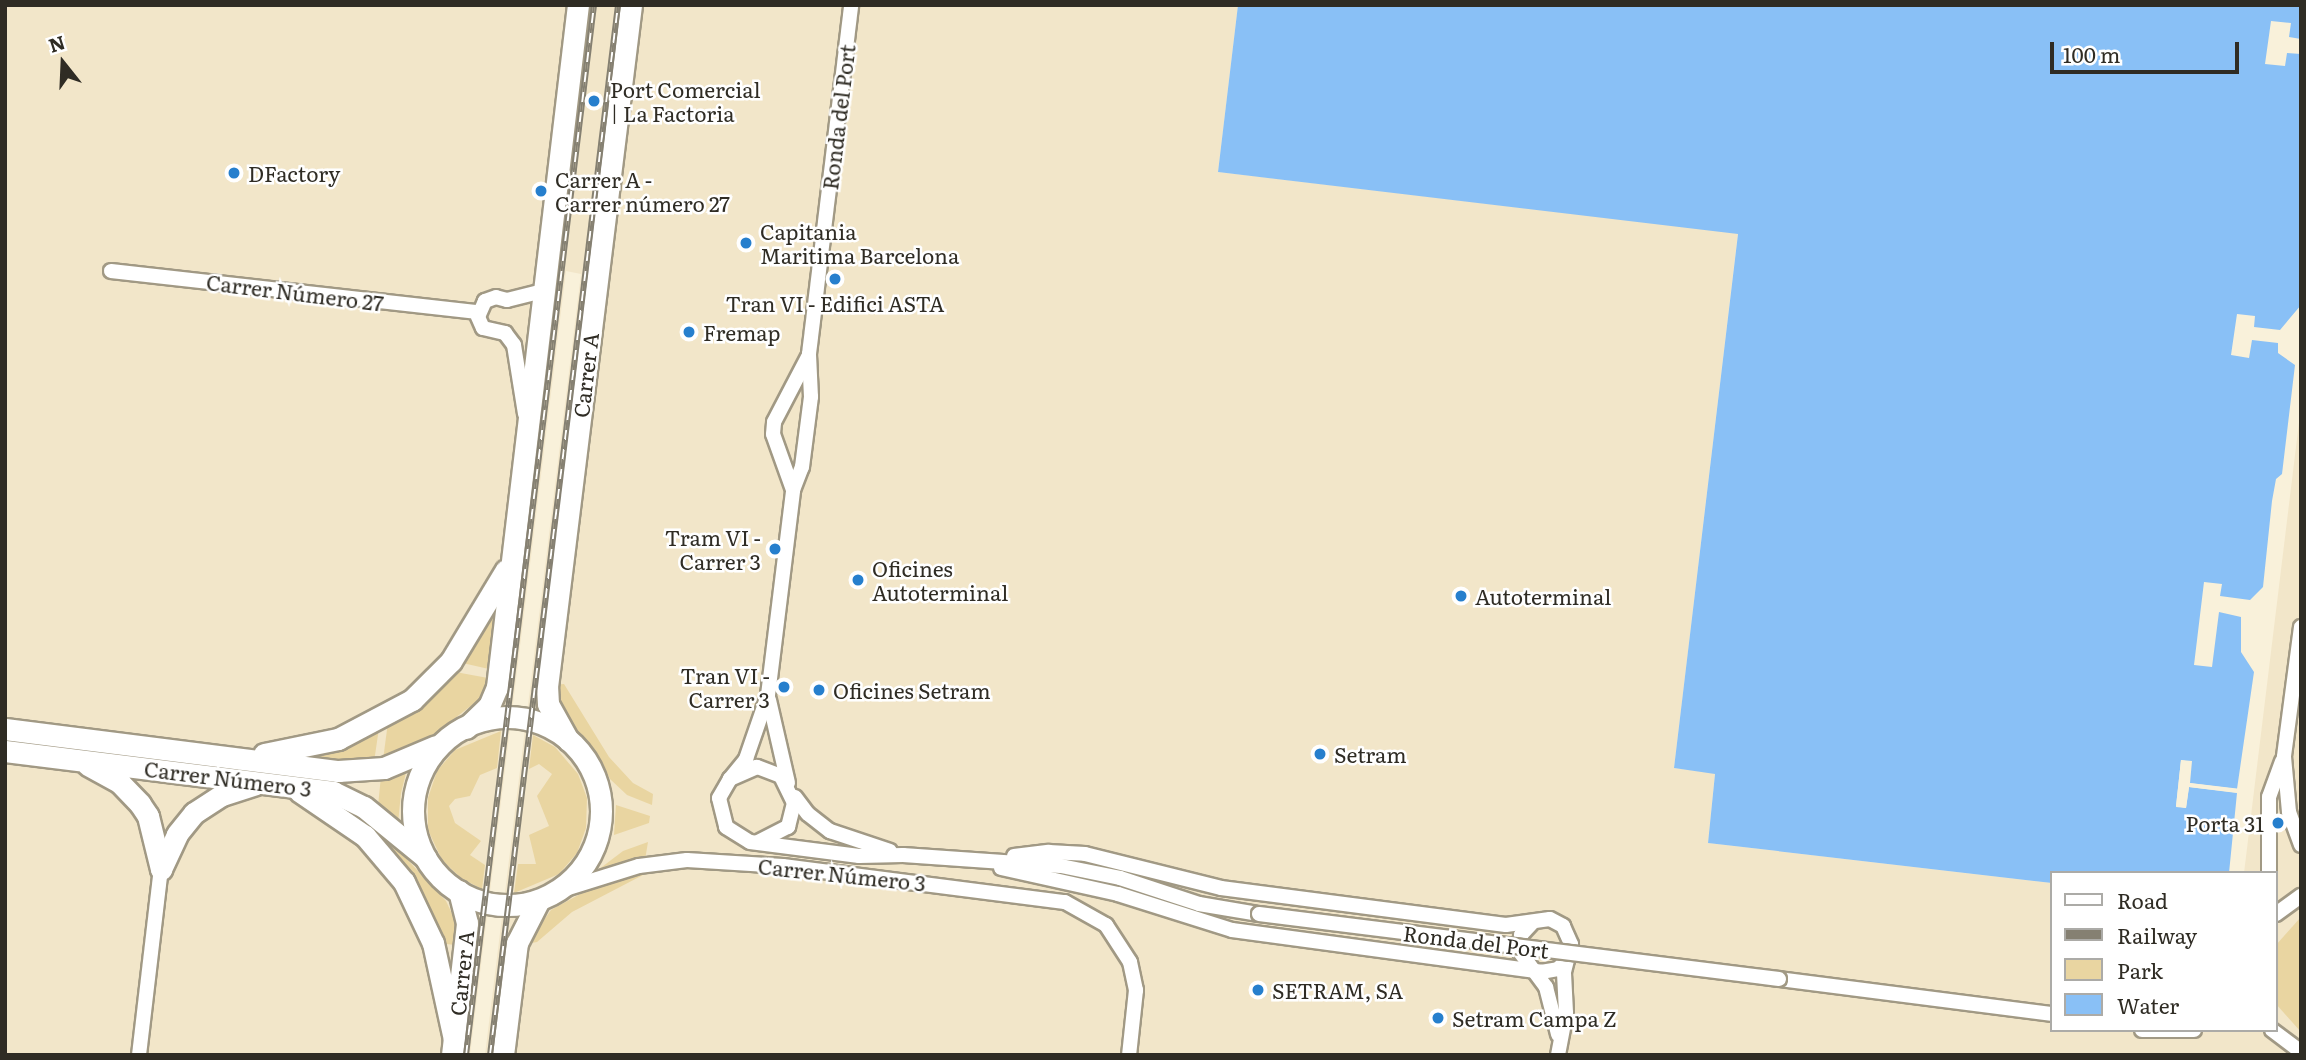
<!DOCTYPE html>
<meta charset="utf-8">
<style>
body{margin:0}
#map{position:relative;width:2306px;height:1060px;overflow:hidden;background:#f9f1da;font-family:Literata,serif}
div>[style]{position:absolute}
.built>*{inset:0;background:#f2e6c9}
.green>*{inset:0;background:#e9d5a1}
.water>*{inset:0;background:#89c0f6}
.pier>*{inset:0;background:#f9f1da}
.roads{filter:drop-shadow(2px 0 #a19984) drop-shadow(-2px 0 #a19984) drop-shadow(0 2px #a19984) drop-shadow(0 -2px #a19984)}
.street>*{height:14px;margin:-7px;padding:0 7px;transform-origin:7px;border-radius:7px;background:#fff}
.secondary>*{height:21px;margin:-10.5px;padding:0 10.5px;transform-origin:10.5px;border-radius:10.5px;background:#fff}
.secondary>.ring{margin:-10.5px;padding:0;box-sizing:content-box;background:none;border:21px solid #fff;border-radius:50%}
.rail>*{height:6px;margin-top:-3px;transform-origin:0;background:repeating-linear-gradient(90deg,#fff 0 10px,#858072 0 20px);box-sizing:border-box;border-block:2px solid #858072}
.bridges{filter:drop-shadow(2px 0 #a19984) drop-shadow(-2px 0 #a19984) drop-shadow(0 2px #a19984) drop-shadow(0 -2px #a19984)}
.street-bridge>*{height:14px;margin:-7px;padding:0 7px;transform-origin:7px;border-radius:7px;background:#fff}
.dots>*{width:19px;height:19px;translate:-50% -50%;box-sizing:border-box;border:4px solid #fff;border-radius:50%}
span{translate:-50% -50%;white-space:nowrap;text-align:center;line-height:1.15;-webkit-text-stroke:5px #fff;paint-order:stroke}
.poi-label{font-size:21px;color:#2f2c24}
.left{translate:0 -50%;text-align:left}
.right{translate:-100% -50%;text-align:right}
.street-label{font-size:21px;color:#2f2c24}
.frame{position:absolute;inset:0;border:7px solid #2f2c24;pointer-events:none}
.legend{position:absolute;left:2050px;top:871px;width:228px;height:161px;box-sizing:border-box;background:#fff;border:2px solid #acaba7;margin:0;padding:9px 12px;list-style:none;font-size:21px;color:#2f2c24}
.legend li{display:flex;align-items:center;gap:14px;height:35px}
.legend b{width:35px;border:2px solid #acaba7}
.north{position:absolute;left:28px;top:28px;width:70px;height:70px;-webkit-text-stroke:5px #fff;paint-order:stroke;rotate:342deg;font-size:19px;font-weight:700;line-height:28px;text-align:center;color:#2f2c24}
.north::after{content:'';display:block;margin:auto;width:24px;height:32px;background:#2f2c24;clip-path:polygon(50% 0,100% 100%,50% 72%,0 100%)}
.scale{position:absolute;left:2050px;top:42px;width:189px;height:32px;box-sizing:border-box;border:4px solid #2f2c24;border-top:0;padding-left:9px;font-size:21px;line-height:24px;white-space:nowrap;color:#2f2c24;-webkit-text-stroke:5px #fff;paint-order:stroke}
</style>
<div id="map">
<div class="built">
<div style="clip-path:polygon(5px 5px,1238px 5px,1218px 172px,1738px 233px,1674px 768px,1715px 773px,1708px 843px,2052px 883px,2052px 1030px,2276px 1030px,2276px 873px,2244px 873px,2301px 406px,2301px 1055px,485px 1055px,581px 274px,566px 271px,470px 1055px,5px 1055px)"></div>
</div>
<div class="green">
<div style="clip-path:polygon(497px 602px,489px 669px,458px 662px)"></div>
<div style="clip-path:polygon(450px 671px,488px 678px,481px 698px,428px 739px,383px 760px,388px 722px)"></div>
<div style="clip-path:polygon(564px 684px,609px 757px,633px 783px,653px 794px,652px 805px,627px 795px,610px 779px,598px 755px,567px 719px,557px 698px,554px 685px)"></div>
<div style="clip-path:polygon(379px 728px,374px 762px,282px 757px)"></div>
<div style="clip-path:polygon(501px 731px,497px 768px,480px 775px,470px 796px,455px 799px,449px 806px,455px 823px,481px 841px,470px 855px,485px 865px,482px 889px,461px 878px,442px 860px,428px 830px,428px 798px,437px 771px,455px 750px)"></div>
<div style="clip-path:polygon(533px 735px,555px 747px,578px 774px,587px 798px,586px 828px,577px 853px,559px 874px,514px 893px,518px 864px,536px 864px,529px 835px,549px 826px,537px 796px,552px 774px,539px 764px,529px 769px)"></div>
<div style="clip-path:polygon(407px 769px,401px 793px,398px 823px,378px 806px,381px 776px)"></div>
<div style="clip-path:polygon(616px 805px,650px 816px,649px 823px,614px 835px)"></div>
<div style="clip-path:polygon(376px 826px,446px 901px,455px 920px,455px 945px,438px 943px,374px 837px)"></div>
<div style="clip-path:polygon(648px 842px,645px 860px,594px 873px,623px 851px)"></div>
<div style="clip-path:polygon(644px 870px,643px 875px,572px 912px,537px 942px,527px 944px,551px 910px,593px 887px)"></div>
<div style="clip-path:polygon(2301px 917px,2301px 1032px,2276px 1004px,2276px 945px)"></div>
</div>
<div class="water">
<div style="clip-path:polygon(1238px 5px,2301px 5px,2301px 39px,2289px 37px,2291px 23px,2271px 21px,2265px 64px,2285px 66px,2287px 53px,2301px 54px,2301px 305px,2280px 330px,2254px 327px,2255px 316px,2237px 314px,2231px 355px,2249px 358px,2252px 340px,2278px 343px,2278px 353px,2295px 365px,2282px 474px,2276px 479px,2272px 501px,2263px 587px,2250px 600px,2220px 596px,2222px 584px,2204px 582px,2194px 665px,2212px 667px,2219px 612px,2241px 617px,2241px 652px,2254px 672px,2237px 789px,2189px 783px,2191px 762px,2181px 760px,2176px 806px,2186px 808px,2189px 787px,2237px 793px,2229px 873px,2052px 873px,2052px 883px,1708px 843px,1715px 774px,1674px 768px,1738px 234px,1218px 172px)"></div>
</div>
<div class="pier">
<div style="clip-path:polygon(2181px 760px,2192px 761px,2190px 783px,2241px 789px,2240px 793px,2189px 787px,2186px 808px,2176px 807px)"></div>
</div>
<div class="roads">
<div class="street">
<div style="left:111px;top:271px;width:369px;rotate:6.4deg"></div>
<div style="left:507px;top:300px;width:11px;rotate:-165deg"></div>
<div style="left:496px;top:297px;width:12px;rotate:160deg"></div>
<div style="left:485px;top:301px;width:17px;rotate:114deg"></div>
<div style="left:478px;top:317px;width:12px;rotate:66deg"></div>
<div style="left:483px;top:328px;width:23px;rotate:13deg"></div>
<div style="left:505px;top:333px;width:15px;rotate:53deg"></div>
<div style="left:514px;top:345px;width:70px;rotate:80.9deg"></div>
<div style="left:507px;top:300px;width:36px;rotate:-14deg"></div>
<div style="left:793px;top:490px;width:59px;rotate:-109.7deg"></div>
<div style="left:773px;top:434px;width:12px;rotate:-85deg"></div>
<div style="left:774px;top:422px;width:73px;rotate:-62.4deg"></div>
<div style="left:2301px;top:627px;width:131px;rotate:97.5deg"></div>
<div style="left:2284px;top:757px;width:55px;rotate:84.8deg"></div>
<div style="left:2289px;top:812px;width:35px;rotate:70deg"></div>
<div style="left:769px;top:700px;width:85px;rotate:77.1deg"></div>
<div style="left:730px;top:779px;width:26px;rotate:-51deg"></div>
<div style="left:746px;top:759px;width:68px;rotate:-71deg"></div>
<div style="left:768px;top:695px;width:207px;rotate:-83deg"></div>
<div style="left:793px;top:490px;width:25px;rotate:-69deg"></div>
<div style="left:802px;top:467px;width:71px;rotate:-82.7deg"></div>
<div style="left:811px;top:397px;width:43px;rotate:-92.7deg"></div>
<div style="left:809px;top:354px;width:352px;rotate:-83.1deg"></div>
<div style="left:795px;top:797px;width:21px;rotate:53deg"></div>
<div style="left:808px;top:814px;width:28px;rotate:38deg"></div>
<div style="left:830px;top:831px;width:63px;rotate:18.4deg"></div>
<div style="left:758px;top:842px;width:34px;rotate:-27deg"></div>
<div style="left:788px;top:827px;width:25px;rotate:-76deg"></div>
<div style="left:794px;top:803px;width:30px;rotate:-116deg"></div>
<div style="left:781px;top:776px;width:26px;rotate:-159deg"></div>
<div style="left:757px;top:767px;width:30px;rotate:156deg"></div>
<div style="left:730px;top:779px;width:22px;rotate:120deg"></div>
<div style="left:719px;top:798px;width:30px;rotate:76deg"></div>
<div style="left:726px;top:827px;width:28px;rotate:32deg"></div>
<div style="left:750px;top:842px;width:110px;rotate:7.3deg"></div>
<div style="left:859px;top:856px;width:44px;rotate:-1.3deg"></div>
<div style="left:903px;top:855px;width:158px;rotate:4deg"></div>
<div style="left:1061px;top:866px;width:60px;rotate:11.5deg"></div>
<div style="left:1120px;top:878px;width:83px;rotate:18.2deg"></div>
<div style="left:1199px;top:904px;width:61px;rotate:9.5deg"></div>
<div style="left:1014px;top:856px;width:35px;rotate:-7deg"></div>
<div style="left:1049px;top:852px;width:36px;rotate:3deg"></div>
<div style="left:1085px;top:854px;width:140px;rotate:14deg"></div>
<div style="left:1221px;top:888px;width:287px;rotate:7.4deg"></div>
<div style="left:1506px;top:925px;width:44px;rotate:-7.8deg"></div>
<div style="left:1550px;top:919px;width:15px;rotate:28deg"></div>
<div style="left:1563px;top:926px;width:20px;rotate:66deg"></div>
<div style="left:1571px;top:944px;width:30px;rotate:104deg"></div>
<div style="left:1564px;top:973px;width:40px;rotate:87.1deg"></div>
<div style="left:1566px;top:1013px;width:43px;rotate:100.8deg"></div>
<div style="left:1001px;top:868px;width:120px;rotate:12.5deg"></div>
<div style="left:1118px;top:894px;width:120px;rotate:17.5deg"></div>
<div style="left:1232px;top:930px;width:312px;rotate:7.7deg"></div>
<div style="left:1541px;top:972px;width:17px;rotate:-10deg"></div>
<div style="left:1558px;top:969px;width:13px;rotate:-45deg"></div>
<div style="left:2269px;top:873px;width:76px;rotate:-90deg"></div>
<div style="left:2269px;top:797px;width:38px;rotate:-70deg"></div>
<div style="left:549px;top:894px;width:94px;rotate:-17.3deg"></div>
<div style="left:639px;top:866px;width:48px;rotate:-7.1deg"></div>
<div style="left:687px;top:860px;width:96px;rotate:3.6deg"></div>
<div style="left:783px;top:866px;width:284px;rotate:7.3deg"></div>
<div style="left:1065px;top:902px;width:47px;rotate:29.3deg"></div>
<div style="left:1106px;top:925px;width:44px;rotate:57deg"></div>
<div style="left:1130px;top:962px;width:29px;rotate:78deg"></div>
<div style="left:1136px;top:990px;width:65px;rotate:96.1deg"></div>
<div style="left:2276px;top:914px;width:31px;rotate:-36deg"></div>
<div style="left:1532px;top:923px;width:16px;rotate:133deg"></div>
<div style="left:1521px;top:935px;width:17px;rotate:93deg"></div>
<div style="left:1520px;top:952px;width:44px;rotate:53.4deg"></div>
<div style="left:1546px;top:987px;width:49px;rotate:75.7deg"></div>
<div style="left:1779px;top:979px;width:275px;rotate:7.3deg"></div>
<div style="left:2142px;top:1030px;width:52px"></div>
<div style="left:2272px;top:1030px;width:36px;rotate:37deg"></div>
<div style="left:139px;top:1055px;width:187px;rotate:-83.3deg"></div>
</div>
<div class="secondary">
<div class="ring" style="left:413px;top:717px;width:167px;height:167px"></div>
<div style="left:466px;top:728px;width:32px;rotate:-44deg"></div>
<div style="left:489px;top:706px;width:21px;rotate:-67deg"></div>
<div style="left:497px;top:687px;width:687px;rotate:-83.23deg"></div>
<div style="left:5px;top:729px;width:336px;rotate:7.2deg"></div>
<div style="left:338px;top:771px;width:46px;rotate:-3.7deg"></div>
<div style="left:384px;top:768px;width:56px;rotate:-22.9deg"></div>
<div style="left:568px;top:740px;width:41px;rotate:-119.1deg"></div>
<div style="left:548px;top:704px;width:17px;rotate:-93deg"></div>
<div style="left:547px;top:687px;width:687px;rotate:-82.98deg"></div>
<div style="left:5px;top:751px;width:331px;rotate:7.1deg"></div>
<div style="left:333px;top:792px;width:34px;rotate:26deg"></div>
<div style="left:364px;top:807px;width:79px;rotate:39.3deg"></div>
<div style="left:264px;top:754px;width:76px;rotate:-11.5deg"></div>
<div style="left:338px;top:739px;width:84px;rotate:-27.8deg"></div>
<div style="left:412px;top:700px;width:55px;rotate:-45deg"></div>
<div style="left:451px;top:661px;width:106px;rotate:-58.9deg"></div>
<div style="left:88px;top:765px;width:37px;rotate:29deg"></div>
<div style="left:120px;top:783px;width:29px;rotate:46deg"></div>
<div style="left:140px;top:804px;width:14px;rotate:56deg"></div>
<div style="left:148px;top:816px;width:55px;rotate:76.2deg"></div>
<div style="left:299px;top:791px;width:80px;rotate:34.3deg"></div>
<div style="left:365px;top:836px;width:60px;rotate:49.7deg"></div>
<div style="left:404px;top:882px;width:68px;rotate:64.6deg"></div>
<div style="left:433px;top:943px;width:98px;rotate:77.7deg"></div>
<div style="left:161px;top:869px;width:38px;rotate:-65deg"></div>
<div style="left:177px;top:834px;width:27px;rotate:-51deg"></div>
<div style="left:194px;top:813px;width:33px;rotate:-33deg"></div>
<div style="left:222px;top:795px;width:35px;rotate:-18deg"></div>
<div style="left:452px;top:1055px;width:133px;rotate:-83.5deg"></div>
<div style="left:467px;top:923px;width:33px;rotate:-104deg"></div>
<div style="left:503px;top:1055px;width:113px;rotate:-82.9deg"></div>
<div style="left:517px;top:943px;width:48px;rotate:-62.9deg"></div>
</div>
</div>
<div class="rail">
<div style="left:466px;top:1055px;width:1058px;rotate:-83.05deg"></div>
<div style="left:490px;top:1055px;width:1058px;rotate:-83.05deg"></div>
</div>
<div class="bridges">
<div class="street-bridge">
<div style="left:1259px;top:914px;width:524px;rotate:7.13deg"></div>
</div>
</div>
<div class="dots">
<div style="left:594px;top:101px;background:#267fcd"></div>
<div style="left:234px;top:173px;background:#267fcd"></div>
<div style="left:541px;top:191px;background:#267fcd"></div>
<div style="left:746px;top:243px;background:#267fcd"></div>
<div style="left:835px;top:279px;background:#267fcd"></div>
<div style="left:689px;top:332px;background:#267fcd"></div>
<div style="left:775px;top:549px;background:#267fcd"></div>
<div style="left:858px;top:580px;background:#267fcd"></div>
<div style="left:1461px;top:596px;background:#267fcd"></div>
<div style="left:784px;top:687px;background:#267fcd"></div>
<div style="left:819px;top:690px;background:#267fcd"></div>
<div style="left:1320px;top:754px;background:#267fcd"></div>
<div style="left:2278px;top:823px;background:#267fcd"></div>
<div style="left:1258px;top:990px;background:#267fcd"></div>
<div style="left:1438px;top:1018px;background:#267fcd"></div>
</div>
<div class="poi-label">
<span class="left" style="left:610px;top:101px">Port Comercial<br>| La Factoria</span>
<span class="left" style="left:248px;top:173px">DFactory</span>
<span class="left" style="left:555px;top:191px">Carrer A -<br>Carrer número 27</span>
<span class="left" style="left:760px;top:243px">Capitania<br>Maritima Barcelona</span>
<span style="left:835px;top:303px">Tran VI - Edifici ASTA</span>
<span class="left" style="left:703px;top:332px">Fremap</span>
<span class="right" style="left:761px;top:549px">Tram VI -<br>Carrer 3</span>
<span class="left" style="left:872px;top:580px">Oficines<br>Autoterminal</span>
<span class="left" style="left:1475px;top:596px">Autoterminal</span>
<span class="right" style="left:770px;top:687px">Tran VI -<br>Carrer 3</span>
<span class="left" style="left:833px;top:690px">Oficines Setram</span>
<span class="left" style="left:1334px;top:754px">Setram</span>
<span class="right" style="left:2264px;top:823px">Porta 31</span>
<span class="left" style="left:1272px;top:990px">SETRAM, SA</span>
<span class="left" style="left:1452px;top:1018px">Setram Campa Z</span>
</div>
<div class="street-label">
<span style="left:838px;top:117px;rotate:-83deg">Ronda del Port</span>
<span style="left:295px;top:292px;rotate:7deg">Carrer Número 27</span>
<span style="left:585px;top:375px;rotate:-83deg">Carrer A</span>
<span style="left:228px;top:778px;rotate:7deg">Carrer Número 3</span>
<span style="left:842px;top:874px;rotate:6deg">Carrer Número 3</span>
<span style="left:1476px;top:941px;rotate:7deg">Ronda del Port</span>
<span style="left:461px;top:973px;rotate:-84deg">Carrer A</span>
</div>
<div class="frame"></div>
<ul class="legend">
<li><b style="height:9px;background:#fff"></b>Road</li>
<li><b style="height:9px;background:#858072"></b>Railway</li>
<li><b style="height:19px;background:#e9d5a1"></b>Park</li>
<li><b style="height:19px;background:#89c0f6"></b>Water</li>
</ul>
<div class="north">N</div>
<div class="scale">100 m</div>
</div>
